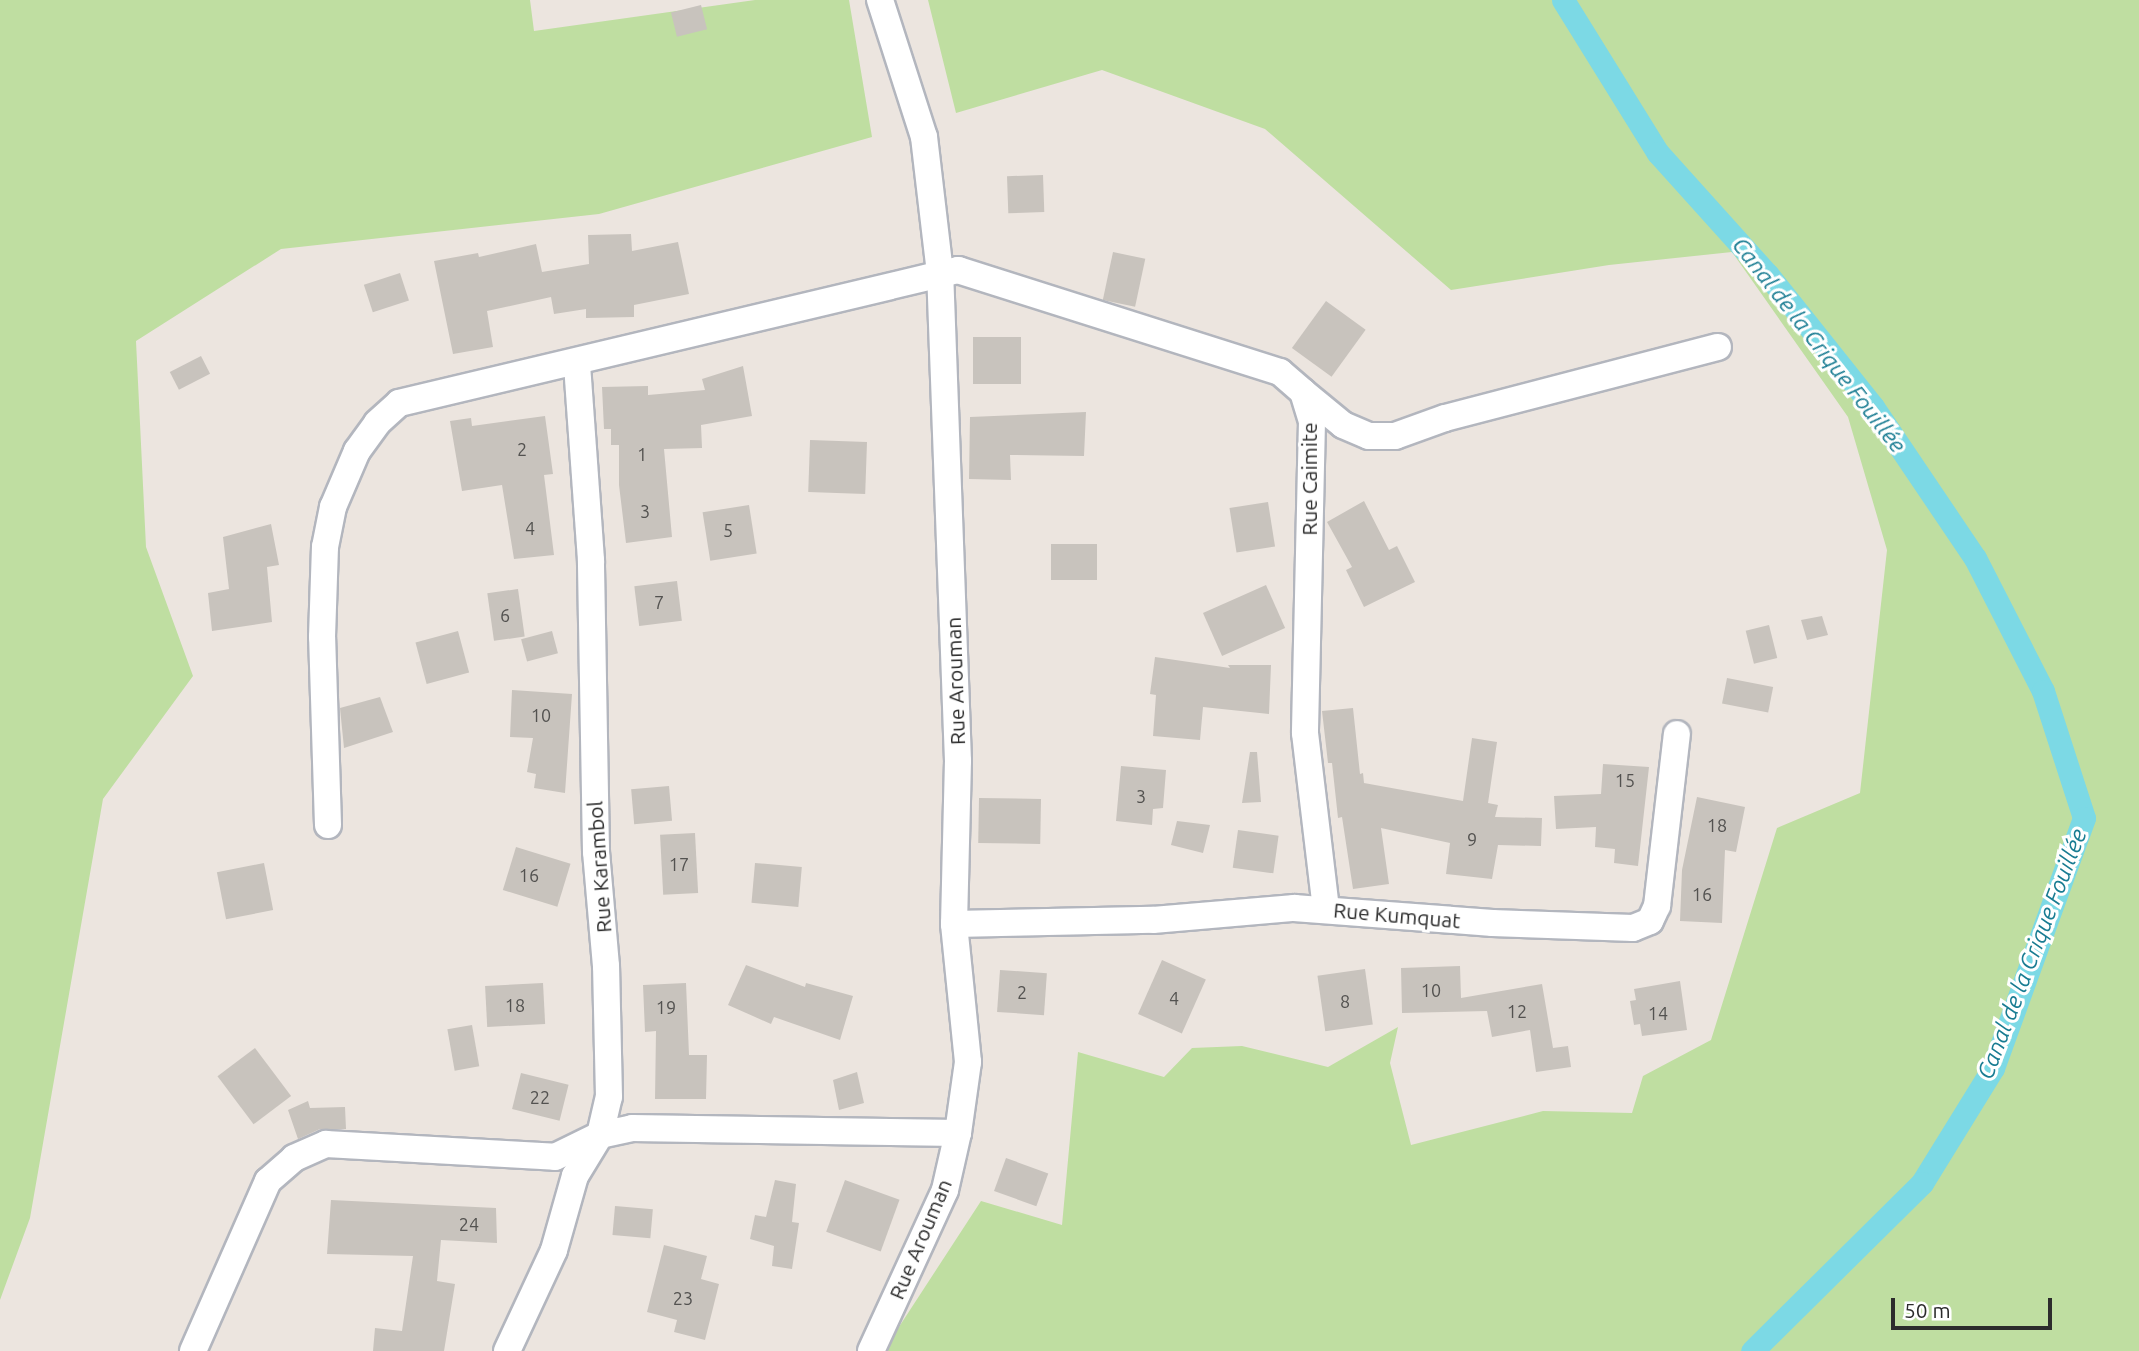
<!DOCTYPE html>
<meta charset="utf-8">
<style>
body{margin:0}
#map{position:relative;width:2139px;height:1351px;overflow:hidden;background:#ece5df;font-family:Ubuntu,sans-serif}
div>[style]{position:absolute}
.green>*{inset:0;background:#bfdea1}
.canal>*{height:23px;margin:-11.5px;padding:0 11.5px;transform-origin:11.5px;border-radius:11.5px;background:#7cd9e5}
.building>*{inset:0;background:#c8c3bd;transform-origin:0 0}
.roads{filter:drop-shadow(2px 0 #b3b6be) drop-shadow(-2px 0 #b3b6be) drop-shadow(0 2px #b3b6be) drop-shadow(0 -2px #b3b6be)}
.minor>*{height:26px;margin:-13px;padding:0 13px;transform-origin:13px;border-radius:13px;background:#fff}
span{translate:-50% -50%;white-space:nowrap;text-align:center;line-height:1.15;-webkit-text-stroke:6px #fff;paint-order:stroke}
.number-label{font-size:18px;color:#535250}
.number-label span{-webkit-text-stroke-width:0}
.street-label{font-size:21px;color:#2c2c2c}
.water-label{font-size:23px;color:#197c92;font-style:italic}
.scale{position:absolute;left:1891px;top:1298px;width:161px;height:32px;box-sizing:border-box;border:4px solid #2c2c2c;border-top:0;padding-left:9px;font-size:21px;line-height:24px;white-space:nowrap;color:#2c2c2c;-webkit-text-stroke:5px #fff;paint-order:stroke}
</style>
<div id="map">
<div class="green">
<div style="clip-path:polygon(0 0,530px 0,534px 31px,755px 0,849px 0,872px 137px,599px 214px,281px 249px,136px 341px,146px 547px,193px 676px,103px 799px,30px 1218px,0 1300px)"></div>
<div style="clip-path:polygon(928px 0,2139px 0,2139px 1351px,888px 1351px,895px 1333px,981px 1201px,1062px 1225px,1078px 1052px,1164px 1077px,1192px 1048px,1242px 1046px,1328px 1067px,1398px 1027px,1390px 1063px,1411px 1145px,1543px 1111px,1632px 1113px,1643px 1076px,1711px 1040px,1777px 828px,1860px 793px,1887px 550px,1848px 417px,1732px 252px,1609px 265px,1451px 290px,1265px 129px,1102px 70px,956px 113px)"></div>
</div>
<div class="canal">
<div style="left:1563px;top:0;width:180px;rotate:58.2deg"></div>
<div style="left:1658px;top:153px;width:164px;rotate:48deg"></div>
<div style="left:1768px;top:275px;width:169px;rotate:51.5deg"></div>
<div style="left:1873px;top:407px;width:182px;rotate:56deg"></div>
<div style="left:1975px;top:558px;width:149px;rotate:62.9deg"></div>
<div style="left:2043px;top:691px;width:133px;rotate:72.1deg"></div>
<div style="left:2084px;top:818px;width:266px;rotate:110deg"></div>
<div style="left:1993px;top:1068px;width:135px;rotate:121.7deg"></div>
<div style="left:1922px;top:1183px;width:239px;rotate:135.3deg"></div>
</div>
<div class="building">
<div style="left:701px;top:5px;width:25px;height:31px;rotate:76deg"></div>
<div style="left:1043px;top:175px;width:37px;height:36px;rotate:88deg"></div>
<div style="clip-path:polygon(631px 234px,632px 251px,678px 242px,689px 294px,634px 305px,634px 317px,586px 318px,586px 309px,554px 314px,551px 297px,487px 311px,493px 347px,453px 354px,434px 261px,478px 253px,479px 257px,536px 244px,542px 272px,589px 264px,588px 235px)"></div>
<div style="left:1113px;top:252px;width:33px;height:49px;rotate:12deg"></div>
<div style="left:400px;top:273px;width:29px;height:38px;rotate:72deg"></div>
<div style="left:1326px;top:301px;width:49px;height:58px;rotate:36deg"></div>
<div style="left:973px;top:337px;width:48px;height:47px"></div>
<div style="left:201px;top:356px;width:20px;height:35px;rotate:63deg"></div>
<div style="clip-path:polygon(743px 366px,752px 416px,701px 425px,702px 448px,664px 449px,672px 537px,626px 543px,619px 485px,619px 445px,611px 445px,611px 429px,604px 429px,602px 387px,648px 386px,648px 395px,705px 390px,702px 379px)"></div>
<div style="clip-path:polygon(1086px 412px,1084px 456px,1010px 455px,1011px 480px,969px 479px,970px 417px)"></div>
<div style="clip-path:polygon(545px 416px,553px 474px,544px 475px,554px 555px,514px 559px,502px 485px,462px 491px,450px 421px,471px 418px,472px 426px)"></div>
<div style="left:867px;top:442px;width:52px;height:57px;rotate:92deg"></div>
<div style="clip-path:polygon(1364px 501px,1389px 550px,1397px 546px,1415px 582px,1364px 607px,1346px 570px,1352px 567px,1327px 522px)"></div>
<div style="left:1268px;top:502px;width:45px;height:39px;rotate:81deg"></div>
<div style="left:749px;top:505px;width:49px;height:47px;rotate:81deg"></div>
<div style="clip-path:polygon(271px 524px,279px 565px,267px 567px,272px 622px,212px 631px,208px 593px,229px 589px,223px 537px)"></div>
<div style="left:1051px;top:544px;width:46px;height:36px"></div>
<div style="left:677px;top:581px;width:40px;height:43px;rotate:83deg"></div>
<div style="left:1266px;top:585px;width:47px;height:69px;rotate:66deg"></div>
<div style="left:518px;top:589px;width:48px;height:31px;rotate:82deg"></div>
<div style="clip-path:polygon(1822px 616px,1828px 635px,1807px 640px,1801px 620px)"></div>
<div style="left:1769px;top:625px;width:34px;height:24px;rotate:76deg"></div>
<div style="left:458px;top:631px;width:43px;height:44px;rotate:75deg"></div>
<div style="left:552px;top:631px;width:23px;height:32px;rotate:75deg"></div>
<div style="clip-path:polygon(1155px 657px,1230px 668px,1228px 665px,1271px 665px,1269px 714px,1203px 707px,1200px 740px,1153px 736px,1156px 695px,1150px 694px)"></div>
<div style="left:1727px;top:678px;width:47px;height:26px;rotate:11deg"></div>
<div style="clip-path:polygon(512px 690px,572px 694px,565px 793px,534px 788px,536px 774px,527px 772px,533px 738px,510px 737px)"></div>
<div style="clip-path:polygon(380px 697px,393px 732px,344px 748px,340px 708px)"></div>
<div style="clip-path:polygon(1353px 708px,1360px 774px,1363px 773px,1364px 783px,1463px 801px,1472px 738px,1497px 742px,1488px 803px,1498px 805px,1495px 817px,1542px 818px,1541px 846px,1498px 845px,1492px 879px,1446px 874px,1450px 843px,1381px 828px,1389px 884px,1353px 889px,1342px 817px,1338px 818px,1332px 763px,1328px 763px,1322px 711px)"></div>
<div style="clip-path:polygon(1250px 752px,1257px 752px,1261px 802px,1242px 803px)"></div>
<div style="clip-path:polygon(1603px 764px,1649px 767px,1638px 866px,1614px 863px,1615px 849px,1595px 847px,1596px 827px,1556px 829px,1554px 796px,1601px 794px)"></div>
<div style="clip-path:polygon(1121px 766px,1166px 770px,1163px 808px,1153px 809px,1152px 825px,1116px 821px)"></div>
<div style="left:669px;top:786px;width:35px;height:38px;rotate:85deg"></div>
<div style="clip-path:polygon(1697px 797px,1745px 807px,1736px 852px,1725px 850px,1722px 923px,1680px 921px,1682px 870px)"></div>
<div style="left:1041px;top:799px;width:45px;height:62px;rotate:91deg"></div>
<div style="clip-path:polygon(1177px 821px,1210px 825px,1203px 853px,1171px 845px)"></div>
<div style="left:1238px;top:830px;width:41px;height:38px;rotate:8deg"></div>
<div style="left:695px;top:833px;width:60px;height:35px;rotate:87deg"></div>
<div style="left:516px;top:847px;width:57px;height:45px;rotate:17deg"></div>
<div style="left:264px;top:863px;width:48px;height:48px;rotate:79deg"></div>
<div style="left:755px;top:863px;width:47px;height:40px;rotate:5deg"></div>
<div style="left:1162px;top:960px;width:48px;height:59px;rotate:24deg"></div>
<div style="clip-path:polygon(746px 965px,805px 987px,806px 983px,853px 996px,840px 1040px,774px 1017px,771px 1024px,728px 1005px)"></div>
<div style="clip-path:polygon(1460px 966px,1461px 998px,1542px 984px,1553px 1048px,1568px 1046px,1571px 1067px,1536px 1072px,1530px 1030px,1492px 1037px,1487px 1011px,1402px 1013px,1401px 968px)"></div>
<div style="left:1365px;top:969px;width:56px;height:48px;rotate:82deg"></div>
<div style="left:1000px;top:970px;width:47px;height:42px;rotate:4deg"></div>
<div style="clip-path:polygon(1680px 981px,1687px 1030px,1642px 1036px,1640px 1024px,1634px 1025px,1630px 1001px,1636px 1000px,1634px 989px)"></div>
<div style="left:543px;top:983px;width:41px;height:58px;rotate:87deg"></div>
<div style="clip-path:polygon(686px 983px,689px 1055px,707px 1055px,706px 1099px,655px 1099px,656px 1031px,645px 1032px,643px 985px)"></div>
<div style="left:472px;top:1025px;width:42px;height:25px;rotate:80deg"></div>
<div style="left:255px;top:1048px;width:60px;height:47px;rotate:53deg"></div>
<div style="clip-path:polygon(857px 1072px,864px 1103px,839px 1110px,833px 1080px)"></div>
<div style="left:521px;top:1073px;width:49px;height:37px;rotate:14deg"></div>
<div style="clip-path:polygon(308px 1101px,310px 1108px,345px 1107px,346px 1129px,320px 1129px,298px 1139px,288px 1110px)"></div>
<div style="left:1006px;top:1158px;width:45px;height:35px;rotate:20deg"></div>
<div style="clip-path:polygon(775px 1180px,796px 1184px,792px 1222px,799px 1223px,792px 1269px,772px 1266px,774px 1246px,750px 1239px,755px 1215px,766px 1217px)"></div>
<div style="left:845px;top:1180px;width:58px;height:55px;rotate:20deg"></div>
<div style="clip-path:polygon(331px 1200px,496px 1208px,497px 1243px,441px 1240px,437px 1281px,455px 1284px,444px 1351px,373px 1351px,375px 1328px,402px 1331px,413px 1256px,327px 1254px)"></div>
<div style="left:615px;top:1206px;width:38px;height:29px;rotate:5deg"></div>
<div style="clip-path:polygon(664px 1245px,707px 1256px,701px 1279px,719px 1284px,705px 1340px,674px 1332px,677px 1320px,647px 1312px)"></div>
</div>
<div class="roads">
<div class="minor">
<div style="left:1303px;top:392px;width:52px;rotate:39.5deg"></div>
<div style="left:1343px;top:425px;width:28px;rotate:23deg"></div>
<div style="left:1369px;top:436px;width:26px"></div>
<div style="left:1395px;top:436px;width:53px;rotate:-19.8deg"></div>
<div style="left:1445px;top:418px;width:282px;rotate:-14.6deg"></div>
<div style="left:328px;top:825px;width:188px;rotate:-91.8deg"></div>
<div style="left:322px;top:637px;width:90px;rotate:-88.1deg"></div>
<div style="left:325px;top:547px;width:41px;rotate:-78.7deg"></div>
<div style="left:333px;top:507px;width:61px;rotate:-66.8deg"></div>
<div style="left:357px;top:451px;width:34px;rotate:-54deg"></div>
<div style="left:377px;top:423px;width:30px;rotate:-42deg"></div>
<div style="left:399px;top:403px;width:575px;rotate:-13.38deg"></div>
<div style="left:958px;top:270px;width:338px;rotate:17.6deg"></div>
<div style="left:1280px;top:372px;width:30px;rotate:41deg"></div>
<div style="left:1303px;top:392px;width:30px;rotate:73deg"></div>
<div style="left:1312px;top:421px;width:312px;rotate:91.3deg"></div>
<div style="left:1305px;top:733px;width:177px;rotate:83.2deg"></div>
<div style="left:954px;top:924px;width:199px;rotate:-1.2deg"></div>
<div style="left:1153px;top:920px;width:142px;rotate:-4.9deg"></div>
<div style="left:1294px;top:908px;width:199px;rotate:4.3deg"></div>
<div style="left:1492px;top:923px;width:141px;rotate:2deg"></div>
<div style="left:1633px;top:928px;width:18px;rotate:-22deg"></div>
<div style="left:1650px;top:921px;width:17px;rotate:-65deg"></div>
<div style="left:1657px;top:906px;width:173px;rotate:-83.4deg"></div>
<div style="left:193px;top:1351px;width:186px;rotate:-66.2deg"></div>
<div style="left:268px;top:1181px;width:35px;rotate:-41deg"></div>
<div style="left:294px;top:1158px;width:35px;rotate:-24deg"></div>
<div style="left:326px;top:1144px;width:229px;rotate:3.2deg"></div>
<div style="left:555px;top:1157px;width:50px;rotate:-26.1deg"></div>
<div style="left:600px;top:1135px;width:33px;rotate:-12deg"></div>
<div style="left:632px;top:1128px;width:326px;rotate:0.9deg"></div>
<div style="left:507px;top:1351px;width:111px;rotate:-65deg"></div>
<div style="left:554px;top:1250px;width:77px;rotate:-74.2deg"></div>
<div style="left:575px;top:1176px;width:48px;rotate:-58.6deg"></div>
<div style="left:600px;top:1135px;width:39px;rotate:-77deg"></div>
<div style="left:609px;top:1097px;width:131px;rotate:-91.3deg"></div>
<div style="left:606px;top:966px;width:114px;rotate:-95deg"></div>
<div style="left:596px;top:852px;width:292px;rotate:-91deg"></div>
<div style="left:591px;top:560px;width:197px;rotate:-94.1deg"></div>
<div style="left:871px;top:1351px;width:177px;rotate:-65.3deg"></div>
<div style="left:945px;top:1190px;width:58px;rotate:-77.2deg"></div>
<div style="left:958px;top:1133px;width:72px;rotate:-82deg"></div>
<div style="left:968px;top:1062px;width:139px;rotate:-95.8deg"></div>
<div style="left:954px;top:924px;width:163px;rotate:-88.6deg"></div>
<div style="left:958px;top:761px;width:488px;rotate:-92.1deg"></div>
<div style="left:940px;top:273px;width:137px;rotate:-96.7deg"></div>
<div style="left:924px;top:137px;width:144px;rotate:-107.8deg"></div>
</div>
</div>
<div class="number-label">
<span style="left:522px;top:449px">2</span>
<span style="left:642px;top:454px">1</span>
<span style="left:645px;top:511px">3</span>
<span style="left:530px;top:528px">4</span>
<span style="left:728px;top:530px">5</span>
<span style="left:659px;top:602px">7</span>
<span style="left:505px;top:615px">6</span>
<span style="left:541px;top:715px">10</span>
<span style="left:1625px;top:780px">15</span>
<span style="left:1141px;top:796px">3</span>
<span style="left:1717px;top:825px">18</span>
<span style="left:1472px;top:839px">9</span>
<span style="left:679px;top:864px">17</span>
<span style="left:529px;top:875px">16</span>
<span style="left:1702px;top:894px">16</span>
<span style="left:1431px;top:990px">10</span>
<span style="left:1022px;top:992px">2</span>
<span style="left:1174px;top:998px">4</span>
<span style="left:1345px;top:1001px">8</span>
<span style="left:515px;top:1005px">18</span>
<span style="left:666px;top:1007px">19</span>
<span style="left:1517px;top:1011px">12</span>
<span style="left:1658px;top:1013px">14</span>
<span style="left:540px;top:1097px">22</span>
<span style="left:469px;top:1224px">24</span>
<span style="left:683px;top:1298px">23</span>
</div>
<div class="street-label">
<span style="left:1309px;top:479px;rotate:-90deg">Rue Caimite</span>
<span style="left:955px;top:681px;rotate:-92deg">Rue Arouman</span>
<span style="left:599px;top:867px;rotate:-94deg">Rue Karambol</span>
<span style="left:1397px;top:915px;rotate:5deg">Rue Kumquat</span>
<span style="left:920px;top:1239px;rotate:-67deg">Rue Arouman</span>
</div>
<div class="water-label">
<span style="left:1819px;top:345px;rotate:52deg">Canal de la Crique Fouillée</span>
<span style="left:2032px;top:954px;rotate:-69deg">Canal de la Crique Fouillée</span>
</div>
<div class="scale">50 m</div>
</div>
